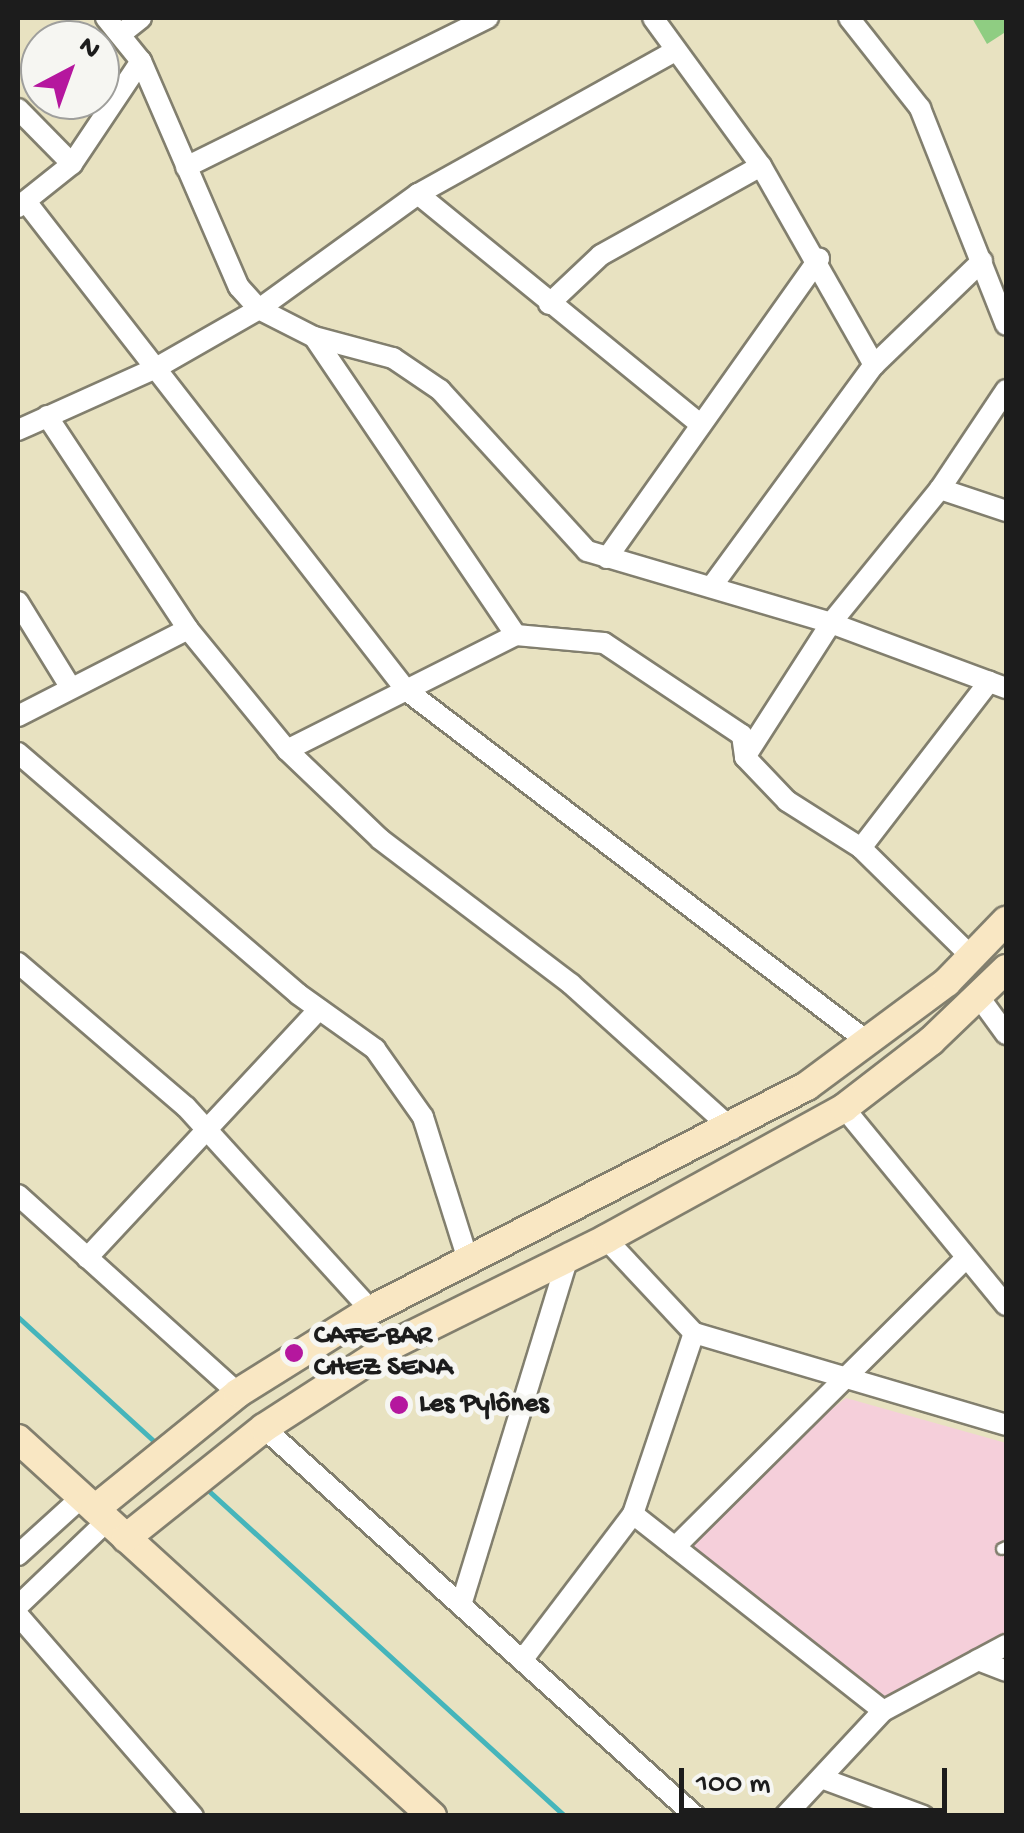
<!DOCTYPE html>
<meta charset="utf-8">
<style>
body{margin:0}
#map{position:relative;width:1024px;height:1833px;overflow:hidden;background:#e8e2c1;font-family:"Gochi Hand",sans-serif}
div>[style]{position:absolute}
.built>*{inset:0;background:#f5cfda}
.green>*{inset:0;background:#8fcd82}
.stream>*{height:5px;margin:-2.5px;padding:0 2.5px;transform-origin:2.5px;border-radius:2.5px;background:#45b5bb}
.roads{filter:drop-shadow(2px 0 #827f6e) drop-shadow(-2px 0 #827f6e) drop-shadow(0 2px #827f6e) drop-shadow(0 -2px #827f6e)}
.lane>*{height:10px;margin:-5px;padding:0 5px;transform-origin:5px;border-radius:5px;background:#fff}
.street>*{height:20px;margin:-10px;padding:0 10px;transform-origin:10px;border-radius:10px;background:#fff}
.secondary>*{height:28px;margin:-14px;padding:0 14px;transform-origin:14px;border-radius:14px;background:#f9e7c3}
.dots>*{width:28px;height:28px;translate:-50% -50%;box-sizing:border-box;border:5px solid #f6f6f2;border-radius:50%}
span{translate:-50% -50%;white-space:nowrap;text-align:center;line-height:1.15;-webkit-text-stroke:10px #f6f6f2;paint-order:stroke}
.poi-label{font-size:28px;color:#1c1c1c;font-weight:700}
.left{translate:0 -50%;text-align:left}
.frame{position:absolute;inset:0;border:20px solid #1c1c1c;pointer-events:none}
.north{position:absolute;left:20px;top:20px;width:100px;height:100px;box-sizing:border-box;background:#f6f6f2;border:2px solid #9f9f9c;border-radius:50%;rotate:41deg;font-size:28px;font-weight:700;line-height:40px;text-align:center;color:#1c1c1c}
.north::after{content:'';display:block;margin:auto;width:35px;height:45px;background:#b5179e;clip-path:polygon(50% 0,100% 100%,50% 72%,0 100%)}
.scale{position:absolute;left:679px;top:1768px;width:268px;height:45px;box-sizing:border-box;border:5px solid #1c1c1c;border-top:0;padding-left:12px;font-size:30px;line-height:35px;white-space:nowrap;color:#1c1c1c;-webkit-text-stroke:8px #f6f6f2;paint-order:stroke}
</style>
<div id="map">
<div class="built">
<div style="clip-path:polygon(846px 1398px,1006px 1443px,1006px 1636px,882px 1700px,687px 1542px,782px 1447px)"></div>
</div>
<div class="green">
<div style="clip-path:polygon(972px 18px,1006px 18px,1004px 33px,987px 44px)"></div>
</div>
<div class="stream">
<div style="left:18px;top:1317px;width:185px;rotate:42.4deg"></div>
<div style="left:210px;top:1492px;width:481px;rotate:42.4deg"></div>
</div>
<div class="roads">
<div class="lane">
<div style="left:1002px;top:1549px;width:4px;rotate:-27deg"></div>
</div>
<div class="street">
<div style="left:106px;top:18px;width:55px;rotate:50.9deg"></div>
<div style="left:141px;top:61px;width:246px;rotate:66.6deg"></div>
<div style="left:239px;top:287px;width:30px;rotate:48deg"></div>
<div style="left:259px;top:309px;width:62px;rotate:27deg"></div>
<div style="left:314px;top:337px;width:82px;rotate:14.9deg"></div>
<div style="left:393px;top:358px;width:57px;rotate:34.2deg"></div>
<div style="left:440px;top:390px;width:218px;rotate:47.6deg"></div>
<div style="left:587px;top:551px;width:254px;rotate:16.4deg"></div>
<div style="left:831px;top:623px;width:187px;rotate:20.4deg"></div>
<div style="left:653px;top:18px;width:183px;rotate:53.9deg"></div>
<div style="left:761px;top:166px;width:229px;rotate:60.4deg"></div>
<div style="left:849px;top:18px;width:115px;rotate:51.7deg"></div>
<div style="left:920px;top:108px;width:233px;rotate:68.4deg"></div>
<div style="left:122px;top:33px;width:24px;rotate:-38deg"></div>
<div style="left:18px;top:109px;width:77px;rotate:45.5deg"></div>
<div style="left:186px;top:167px;width:337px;rotate:-26.3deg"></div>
<div style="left:418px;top:194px;width:365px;rotate:39.2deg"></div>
<div style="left:27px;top:203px;width:617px;rotate:52.11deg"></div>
<div style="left:406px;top:690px;width:581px;rotate:37.3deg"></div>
<div style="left:18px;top:207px;width:69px;rotate:-38.5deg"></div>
<div style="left:72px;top:164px;width:124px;rotate:-56.2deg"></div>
<div style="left:549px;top:304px;width:71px;rotate:-43.3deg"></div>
<div style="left:601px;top:255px;width:183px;rotate:-29.1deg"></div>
<div style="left:314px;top:337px;width:360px;rotate:55.9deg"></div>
<div style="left:47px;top:416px;width:255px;rotate:56.5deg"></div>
<div style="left:188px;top:629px;width:156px;rotate:50.7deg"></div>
<div style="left:287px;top:750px;width:129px;rotate:43.7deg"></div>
<div style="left:380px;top:839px;width:240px;rotate:37.2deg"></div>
<div style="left:571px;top:984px;width:217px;rotate:42deg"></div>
<div style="left:18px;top:430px;width:151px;rotate:-24.2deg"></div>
<div style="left:156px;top:368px;width:119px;rotate:-29.8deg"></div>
<div style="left:259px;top:309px;width:196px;rotate:-35.9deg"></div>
<div style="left:418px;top:194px;width:294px;rotate:-29.1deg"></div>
<div style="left:940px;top:489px;width:70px;rotate:18.4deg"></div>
<div style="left:607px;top:558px;width:367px;rotate:-54.7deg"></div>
<div style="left:712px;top:586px;width:274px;rotate:-53.8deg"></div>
<div style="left:874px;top:365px;width:150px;rotate:-43.9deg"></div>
<div style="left:18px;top:602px;width:101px;rotate:58.4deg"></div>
<div style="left:18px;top:716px;width:191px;rotate:-27.1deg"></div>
<div style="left:287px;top:750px;width:256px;rotate:-26.7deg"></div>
<div style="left:516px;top:635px;width:88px;rotate:5.2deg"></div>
<div style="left:604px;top:643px;width:166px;rotate:33.7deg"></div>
<div style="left:742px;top:735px;width:22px;rotate:82deg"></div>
<div style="left:745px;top:757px;width:61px;rotate:46.3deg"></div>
<div style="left:787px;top:801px;width:88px;rotate:32.4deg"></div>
<div style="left:861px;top:848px;width:157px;rotate:44.5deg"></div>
<div style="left:18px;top:753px;width:369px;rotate:40.7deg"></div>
<div style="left:298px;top:994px;width:95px;rotate:35.5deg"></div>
<div style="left:375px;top:1049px;width:83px;rotate:54.8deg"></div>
<div style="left:423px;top:1117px;width:153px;rotate:72.5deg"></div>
<div style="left:745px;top:757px;width:159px;rotate:-57.3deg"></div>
<div style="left:831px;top:623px;width:173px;rotate:-50.9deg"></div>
<div style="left:940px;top:489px;width:119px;rotate:-56.3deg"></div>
<div style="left:861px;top:848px;width:210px;rotate:-52.4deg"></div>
<div style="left:18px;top:963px;width:221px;rotate:40.6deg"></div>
<div style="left:186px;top:1107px;width:275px;rotate:47.7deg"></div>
<div style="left:979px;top:997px;width:46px;rotate:53.9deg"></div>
<div style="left:844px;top:1108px;width:255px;rotate:50.6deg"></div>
<div style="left:18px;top:1195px;width:296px;rotate:42deg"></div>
<div style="left:606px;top:1239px;width:129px;rotate:46.9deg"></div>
<div style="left:694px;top:1333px;width:325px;rotate:16.4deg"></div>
<div style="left:87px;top:1258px;width:340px;rotate:-47deg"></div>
<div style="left:264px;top:1428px;width:580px;rotate:41.99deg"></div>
<div style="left:633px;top:1514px;width:318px;rotate:38.2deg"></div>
<div style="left:675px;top:1547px;width:410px;rotate:-44.8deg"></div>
<div style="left:18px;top:1555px;width:86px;rotate:-42.2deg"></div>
<div style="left:461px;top:1605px;width:368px;rotate:-72.9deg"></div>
<div style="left:18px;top:1606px;width:123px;rotate:-43.7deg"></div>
<div style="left:18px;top:1615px;width:267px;rotate:49deg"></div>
<div style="left:523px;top:1659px;width:182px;rotate:-52.8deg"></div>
<div style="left:633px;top:1514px;width:191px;rotate:-71.4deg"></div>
<div style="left:978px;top:1660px;width:30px;rotate:21deg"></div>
<div style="left:821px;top:1778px;width:109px;rotate:20.4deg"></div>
<div style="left:785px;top:1816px;width:144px;rotate:-47deg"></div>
<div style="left:883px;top:1711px;width:140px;rotate:-28.2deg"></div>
</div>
<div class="secondary">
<div style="left:18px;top:1439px;width:560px;rotate:42.32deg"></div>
<div style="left:95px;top:1509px;width:184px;rotate:-39deg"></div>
<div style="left:238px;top:1393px;width:157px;rotate:-32deg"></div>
<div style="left:371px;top:1310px;width:490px;rotate:-27.2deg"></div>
<div style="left:807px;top:1086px;width:174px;rotate:-36.6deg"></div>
<div style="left:947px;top:982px;width:85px;rotate:-46deg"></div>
<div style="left:126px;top:1538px;width:176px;rotate:-38.6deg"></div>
<div style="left:264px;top:1428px;width:155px;rotate:-32.9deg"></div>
<div style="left:394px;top:1344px;width:237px;rotate:-26.3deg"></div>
<div style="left:606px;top:1239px;width:272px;rotate:-28.8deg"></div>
<div style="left:844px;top:1108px;width:110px;rotate:-37.6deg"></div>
<div style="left:931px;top:1041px;width:104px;rotate:-43.8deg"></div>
</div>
</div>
<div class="dots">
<div style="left:294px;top:1353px;background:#b5179e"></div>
<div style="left:399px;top:1405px;background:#b5179e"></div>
</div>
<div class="poi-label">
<span class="left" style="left:314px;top:1353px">CAFE-BAR<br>CHEZ SENA</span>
<span class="left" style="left:419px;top:1405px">Les Pylônes</span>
</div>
<div class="frame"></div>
<div class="north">N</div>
<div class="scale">100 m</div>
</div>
